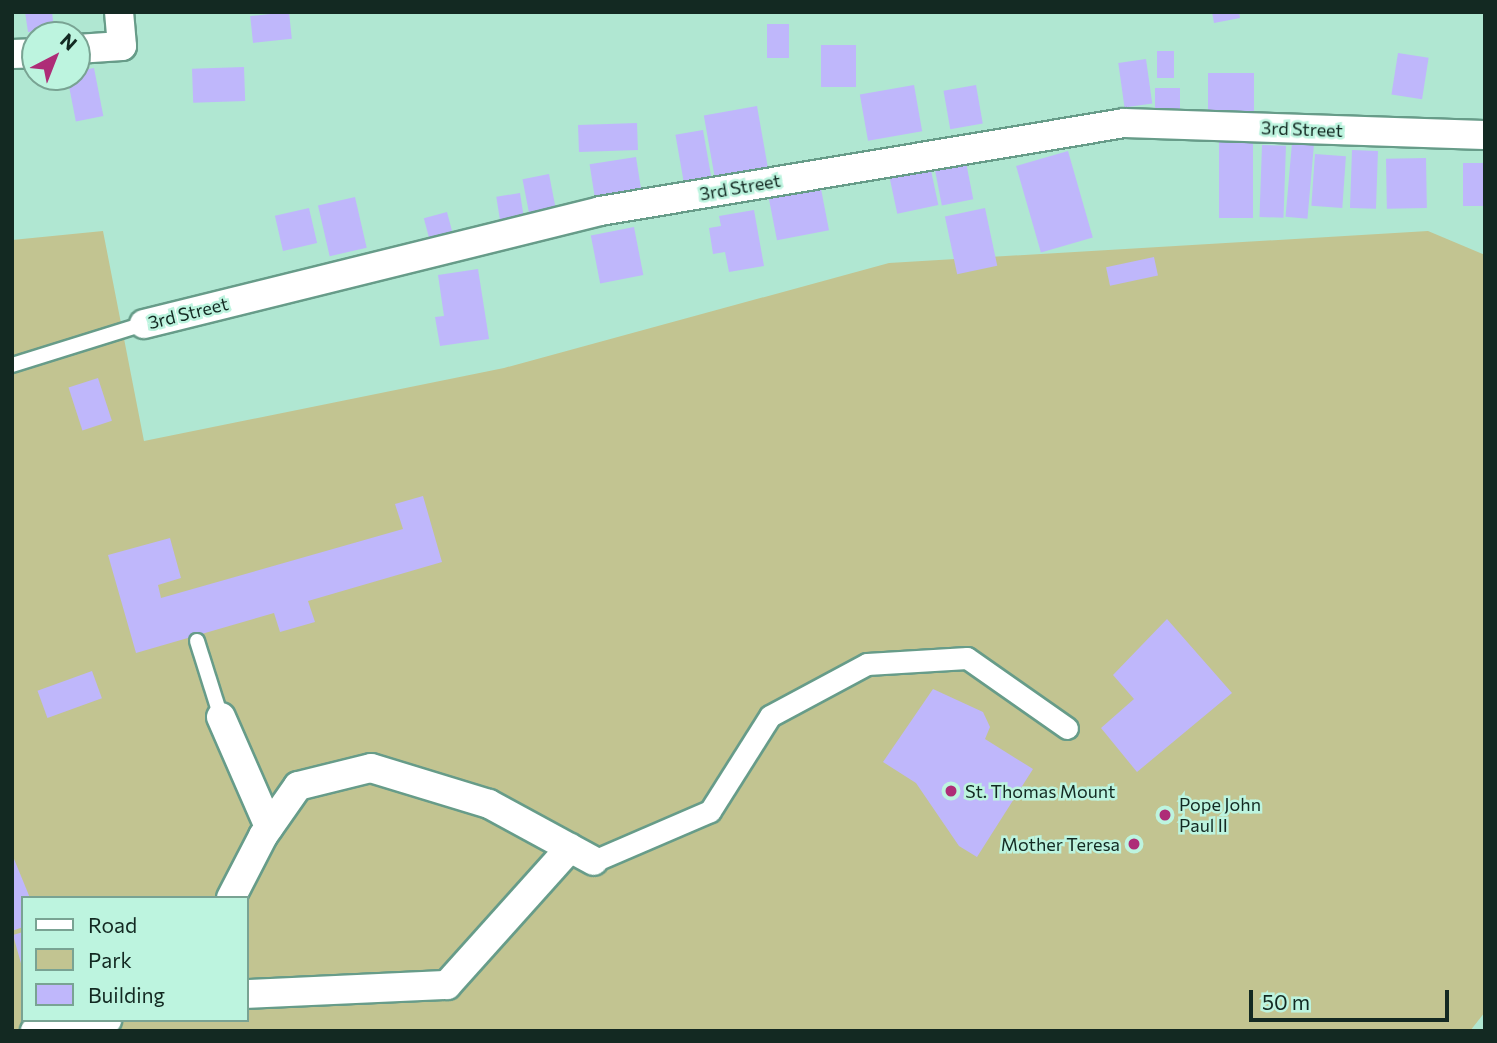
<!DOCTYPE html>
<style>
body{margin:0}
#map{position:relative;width:1497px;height:1043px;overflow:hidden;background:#b0e7d2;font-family:Commissioner,sans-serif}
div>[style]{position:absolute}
.green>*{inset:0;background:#c2c491}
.building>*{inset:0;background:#bfb7fb;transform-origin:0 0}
.roads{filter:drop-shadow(2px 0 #679c89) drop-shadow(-2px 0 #679c89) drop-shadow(0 2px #679c89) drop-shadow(0 -2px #679c89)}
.service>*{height:14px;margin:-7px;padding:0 7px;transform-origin:7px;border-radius:7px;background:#fff}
.pedestrian>*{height:21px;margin:-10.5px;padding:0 10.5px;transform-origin:10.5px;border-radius:10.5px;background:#fff}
.minor>*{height:28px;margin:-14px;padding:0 14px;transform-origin:14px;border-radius:14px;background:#fff}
.dots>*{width:19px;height:19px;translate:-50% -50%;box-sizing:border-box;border:4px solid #bdf4df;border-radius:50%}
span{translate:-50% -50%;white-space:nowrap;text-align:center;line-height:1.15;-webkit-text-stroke:5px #bdf4df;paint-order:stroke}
.street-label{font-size:18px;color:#132922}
.poi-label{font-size:18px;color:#132922}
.left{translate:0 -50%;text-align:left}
.right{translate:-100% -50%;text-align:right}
.frame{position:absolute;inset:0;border:14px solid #132922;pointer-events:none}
.legend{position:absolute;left:21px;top:896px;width:228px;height:126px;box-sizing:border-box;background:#bdf4df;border:2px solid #79a393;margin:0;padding:9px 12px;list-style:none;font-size:21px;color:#132922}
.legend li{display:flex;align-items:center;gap:14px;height:35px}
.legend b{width:35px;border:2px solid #79a393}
.north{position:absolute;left:21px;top:21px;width:70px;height:70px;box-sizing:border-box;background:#bdf4df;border:2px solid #79a393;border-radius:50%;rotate:42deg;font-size:19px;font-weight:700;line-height:28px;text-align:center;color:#132922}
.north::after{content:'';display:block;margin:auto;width:24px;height:32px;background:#ae2c77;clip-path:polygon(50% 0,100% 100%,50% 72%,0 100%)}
.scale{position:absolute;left:1249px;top:990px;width:200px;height:32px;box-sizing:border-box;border:4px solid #132922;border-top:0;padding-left:9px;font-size:21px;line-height:24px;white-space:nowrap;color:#132922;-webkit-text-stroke:5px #bdf4df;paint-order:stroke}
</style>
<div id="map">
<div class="green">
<div style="clip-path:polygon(evenodd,103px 231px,144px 441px,504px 368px,889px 263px,1428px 231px,1485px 255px,1485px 1012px,1470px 1031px,12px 1031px,12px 240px,103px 231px,23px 898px,247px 898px,247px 1020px,23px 1020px,23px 898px)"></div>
</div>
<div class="building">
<div style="clip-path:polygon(25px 12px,52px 12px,54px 29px,28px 32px)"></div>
<div style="left:289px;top:12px;width:27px;height:39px;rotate:84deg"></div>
<div style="clip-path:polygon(1212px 12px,1239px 12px,1240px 18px,1214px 23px)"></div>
<div style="left:789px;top:24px;width:34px;height:22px;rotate:90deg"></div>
<div style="left:821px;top:45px;width:35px;height:42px"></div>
<div style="left:1157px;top:51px;width:17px;height:27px"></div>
<div style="left:1398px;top:53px;width:31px;height:42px;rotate:9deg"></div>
<div style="left:1146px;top:59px;width:45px;height:28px;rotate:82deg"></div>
<div style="left:244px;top:67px;width:34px;height:52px;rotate:88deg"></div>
<div style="left:94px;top:68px;width:49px;height:28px;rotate:79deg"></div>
<div style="left:1208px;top:73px;width:46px;height:44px"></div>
<div style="left:914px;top:85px;width:47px;height:55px;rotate:80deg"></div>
<div style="left:976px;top:85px;width:39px;height:33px;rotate:80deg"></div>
<div style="left:1155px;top:88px;width:25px;height:32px"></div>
<div style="left:757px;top:106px;width:62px;height:54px;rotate:80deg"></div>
<div style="left:637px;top:123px;width:27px;height:59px;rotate:88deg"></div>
<div style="left:703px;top:130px;width:53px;height:28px;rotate:80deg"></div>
<div style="left:1219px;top:142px;width:34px;height:76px"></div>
<div style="left:1292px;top:143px;width:22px;height:74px;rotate:5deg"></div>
<div style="left:1262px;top:145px;width:24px;height:72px;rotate:2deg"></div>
<div style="left:1352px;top:150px;width:26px;height:58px;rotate:2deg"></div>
<div style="left:1068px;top:151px;width:90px;height:54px;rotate:74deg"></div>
<div style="left:1315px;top:154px;width:31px;height:52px;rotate:4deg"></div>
<div style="left:636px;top:157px;width:38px;height:47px;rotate:81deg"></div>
<div style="left:1426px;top:158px;width:50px;height:40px;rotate:89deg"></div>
<div style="left:929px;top:161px;width:45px;height:42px;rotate:78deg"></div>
<div style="left:966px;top:162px;width:38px;height:32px;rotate:79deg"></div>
<div style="left:1463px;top:163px;width:22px;height:43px"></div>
<div style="left:549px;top:174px;width:41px;height:27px;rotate:79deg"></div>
<div style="left:821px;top:189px;width:42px;height:53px;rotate:79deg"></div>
<div style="left:520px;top:193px;width:30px;height:24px;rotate:81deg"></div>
<div style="left:355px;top:197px;width:52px;height:38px;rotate:77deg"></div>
<div style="left:309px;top:208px;width:36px;height:35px;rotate:77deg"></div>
<div style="left:985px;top:208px;width:59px;height:41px;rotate:78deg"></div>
<div style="clip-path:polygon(754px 210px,764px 266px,729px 272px,725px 252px,713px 254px,709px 228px,721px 226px,719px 216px)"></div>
<div style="left:447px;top:212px;width:30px;height:24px;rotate:75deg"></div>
<div style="left:634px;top:227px;width:49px;height:44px;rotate:79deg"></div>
<div style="left:1154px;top:257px;width:19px;height:49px;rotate:78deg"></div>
<div style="clip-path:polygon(478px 269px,489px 339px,440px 346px,435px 317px,444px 316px,438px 275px)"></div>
<div style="left:98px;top:378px;width:45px;height:31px;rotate:72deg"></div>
<div style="clip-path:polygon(423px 496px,442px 562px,308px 601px,315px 622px,280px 632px,274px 613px,136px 653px,108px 555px,170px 538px,181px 578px,158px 585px,161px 598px,403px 529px,395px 504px)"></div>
<div style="clip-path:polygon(1167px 619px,1232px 693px,1137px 772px,1101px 728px,1134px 699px,1113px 675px)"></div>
<div style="left:92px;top:671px;width:29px;height:58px;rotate:70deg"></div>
<div style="clip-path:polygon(933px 689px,983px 712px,990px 727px,985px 739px,1033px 769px,977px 857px,959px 846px,916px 783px,883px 762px)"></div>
<div style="clip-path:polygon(12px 854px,30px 898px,23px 898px,23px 927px,12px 931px)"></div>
<div style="clip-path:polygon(23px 932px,23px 967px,22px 967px,13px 935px)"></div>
</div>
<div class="roads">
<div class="service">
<div style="left:12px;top:365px;width:138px;rotate:-17.3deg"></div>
<div style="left:197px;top:641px;width:80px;rotate:72.5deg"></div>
</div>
<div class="pedestrian">
<div style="left:594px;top:861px;width:126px;rotate:-23.3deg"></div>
<div style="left:710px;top:811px;width:112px;rotate:-57.7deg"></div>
<div style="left:770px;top:716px;width:110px;rotate:-28.2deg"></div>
<div style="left:867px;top:664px;width:100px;rotate:-3.4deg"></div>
<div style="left:967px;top:658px;width:122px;rotate:35deg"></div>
</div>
<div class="minor">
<div style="left:77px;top:49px;width:45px;rotate:-3.8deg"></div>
<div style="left:122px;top:46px;width:34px;rotate:-95deg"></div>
<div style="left:12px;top:54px;width:23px;rotate:-2deg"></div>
<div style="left:144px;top:324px;width:470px;rotate:-13.9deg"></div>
<div style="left:600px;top:211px;width:531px;rotate:-9.53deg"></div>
<div style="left:1124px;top:123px;width:361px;rotate:1.9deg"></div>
<div style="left:221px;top:717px;width:120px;rotate:66.4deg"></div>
<div style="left:231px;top:898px;width:70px;rotate:-62.7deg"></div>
<div style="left:263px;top:836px;width:61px;rotate:-55deg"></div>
<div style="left:298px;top:786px;width:75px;rotate:-13.9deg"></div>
<div style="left:371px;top:768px;width:123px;rotate:17deg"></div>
<div style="left:489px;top:804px;width:119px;rotate:28.5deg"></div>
<div style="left:247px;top:994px;width:200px;rotate:-2.6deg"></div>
<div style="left:447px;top:985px;width:184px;rotate:-48.1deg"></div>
<div style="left:35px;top:1031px;width:73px;rotate:-8.7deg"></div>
</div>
</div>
<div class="dots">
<div style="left:951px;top:791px;background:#ae2c77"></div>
<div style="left:1165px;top:815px;background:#ae2c77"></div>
<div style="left:1134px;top:844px;background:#ae2c77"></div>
</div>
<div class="street-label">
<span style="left:1302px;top:129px;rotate:2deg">3rd Street</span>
<span style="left:740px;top:187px;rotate:-10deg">3rd Street</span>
<span style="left:188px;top:313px;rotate:-14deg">3rd Street</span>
</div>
<div class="poi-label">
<span class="left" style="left:965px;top:791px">St. Thomas Mount</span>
<span class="left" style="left:1179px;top:815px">Pope John<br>Paul II</span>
<span class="right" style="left:1120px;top:844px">Mother Teresa</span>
</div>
<div class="frame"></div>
<ul class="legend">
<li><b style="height:9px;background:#fff"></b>Road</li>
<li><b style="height:19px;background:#c2c491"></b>Park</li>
<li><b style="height:19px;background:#bfb7fb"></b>Building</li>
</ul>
<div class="north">N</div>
<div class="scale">50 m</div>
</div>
